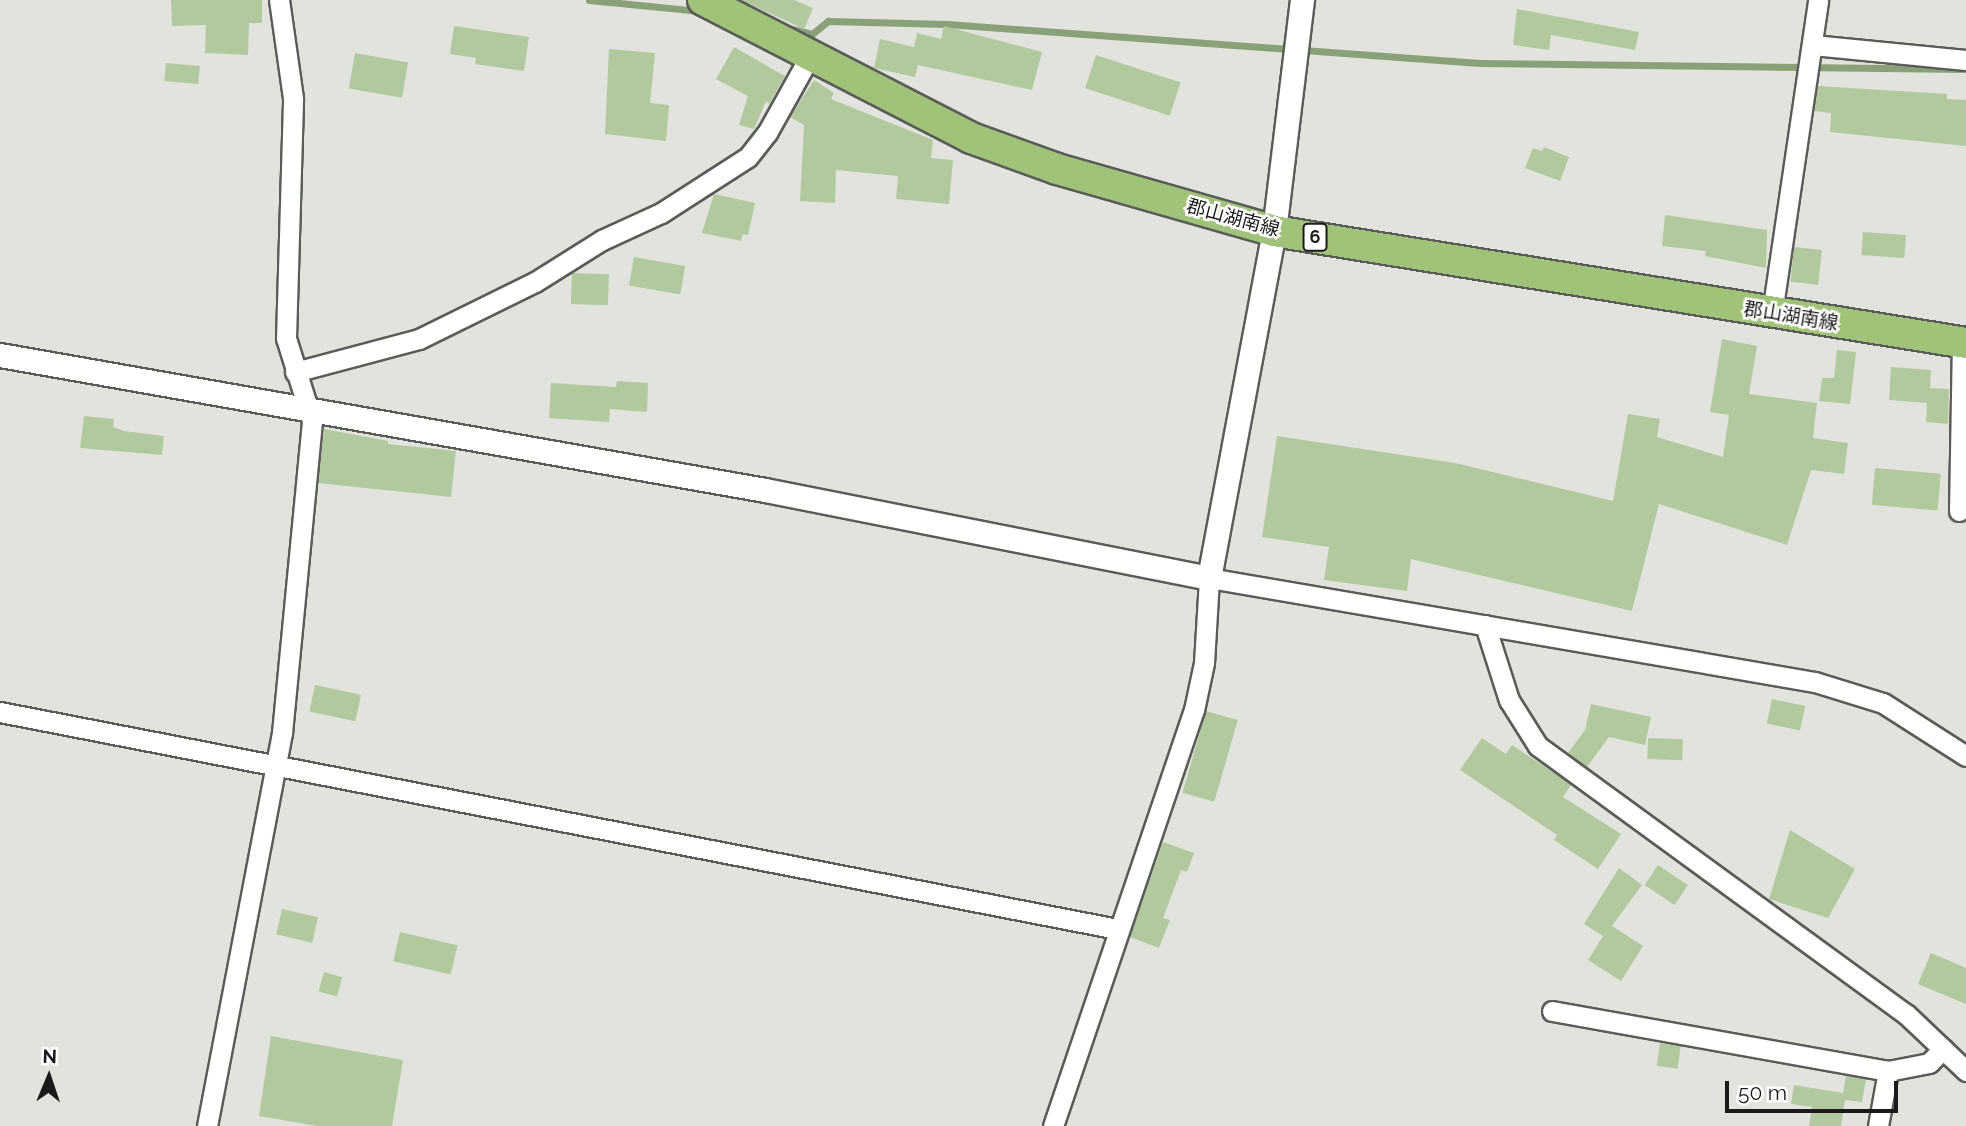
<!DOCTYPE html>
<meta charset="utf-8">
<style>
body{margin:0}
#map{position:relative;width:1966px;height:1126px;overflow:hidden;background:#e0e4dd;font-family:Raleway,"Noto Sans JP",sans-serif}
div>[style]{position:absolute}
.stream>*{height:7px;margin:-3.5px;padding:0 3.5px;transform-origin:3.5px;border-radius:3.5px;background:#89a079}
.building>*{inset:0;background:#b2c9a0;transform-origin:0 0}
.roads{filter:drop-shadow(2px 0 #595c57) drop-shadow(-2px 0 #595c57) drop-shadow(0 2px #595c57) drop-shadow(0 -2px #595c57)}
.minor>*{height:19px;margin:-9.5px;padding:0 9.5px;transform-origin:9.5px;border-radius:9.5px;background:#fff}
.tertiary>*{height:23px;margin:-11.5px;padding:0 11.5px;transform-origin:11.5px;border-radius:11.5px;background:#fff}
.primary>*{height:30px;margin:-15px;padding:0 15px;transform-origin:15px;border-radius:15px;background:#a0c279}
span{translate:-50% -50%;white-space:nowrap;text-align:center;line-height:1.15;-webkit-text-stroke:5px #fff;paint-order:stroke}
.shield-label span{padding:2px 5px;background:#fff;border:2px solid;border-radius:5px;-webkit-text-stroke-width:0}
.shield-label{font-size:18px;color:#1a1b19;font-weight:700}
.street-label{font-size:19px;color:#1a1b19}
.north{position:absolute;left:14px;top:1042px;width:70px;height:70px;-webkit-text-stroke:5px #fff;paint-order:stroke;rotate:2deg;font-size:19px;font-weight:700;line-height:28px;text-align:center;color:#1a1b19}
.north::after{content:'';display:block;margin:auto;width:24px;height:32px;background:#1a1b19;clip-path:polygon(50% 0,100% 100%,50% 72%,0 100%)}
.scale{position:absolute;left:1725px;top:1081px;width:173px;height:32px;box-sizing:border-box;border:4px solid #1a1b19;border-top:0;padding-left:9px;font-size:21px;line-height:24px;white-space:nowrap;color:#1a1b19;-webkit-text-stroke:5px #fff;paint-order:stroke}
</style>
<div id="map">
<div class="stream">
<div style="left:589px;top:0;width:112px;rotate:5.7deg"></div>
<div style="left:784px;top:27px;width:29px;rotate:14deg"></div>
<div style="left:812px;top:34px;width:21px;rotate:-39deg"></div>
<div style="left:828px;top:21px;width:119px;rotate:1.4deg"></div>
<div style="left:947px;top:24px;width:534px;rotate:4.18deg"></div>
<div style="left:1480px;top:63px;width:485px;rotate:0.7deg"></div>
</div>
<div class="building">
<div style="clip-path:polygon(171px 0,262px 0,262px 23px,249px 23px,248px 55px,205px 53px,206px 25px,172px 26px)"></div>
<div style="clip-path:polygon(741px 0,794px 0,813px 8px,804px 29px)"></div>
<div style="clip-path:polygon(1517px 9px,1639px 32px,1635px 50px,1551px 35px,1549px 50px,1513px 45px)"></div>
<div style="clip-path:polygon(454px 26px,529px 37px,524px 71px,475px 64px,476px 58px,450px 54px)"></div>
<div style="clip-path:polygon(944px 26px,1042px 52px,1032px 90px,918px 65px,915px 77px,874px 68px,880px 39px,914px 47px,917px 33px,941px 39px)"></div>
<div style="clip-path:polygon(734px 47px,785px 76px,769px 104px,766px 101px,754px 129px,739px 125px,748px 96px,716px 79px)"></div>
<div style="clip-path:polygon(609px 49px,655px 53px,650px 103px,669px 105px,666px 141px,605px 134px)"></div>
<div style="left:355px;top:53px;width:54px;height:36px;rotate:10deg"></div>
<div style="left:1096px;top:55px;width:89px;height:35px;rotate:18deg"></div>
<div style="left:166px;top:63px;width:34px;height:18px;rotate:5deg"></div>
<div style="clip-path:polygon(814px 80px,834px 93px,831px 99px,933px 140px,931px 158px,953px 160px,949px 204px,896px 199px,898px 176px,836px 170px,835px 203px,800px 201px,804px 125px,790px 117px)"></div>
<div style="clip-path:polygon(1818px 86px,1947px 94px,1947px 99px,1966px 100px,1966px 146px,1830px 132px,1831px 113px,1814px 111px)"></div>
<div style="clip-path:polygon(1544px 147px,1569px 157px,1560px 181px,1525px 168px,1533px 148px,1542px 151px)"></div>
<div style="clip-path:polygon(714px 194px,755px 203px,748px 235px,743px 234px,741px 241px,702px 233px)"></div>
<div style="clip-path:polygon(1665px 215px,1767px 230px,1766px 268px,1705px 256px,1706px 251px,1662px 246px)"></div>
<div style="left:1863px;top:232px;width:43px;height:23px;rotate:4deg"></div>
<div style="left:1794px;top:247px;width:28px;height:35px;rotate:6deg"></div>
<div style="left:634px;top:257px;width:52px;height:29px;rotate:10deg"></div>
<div style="left:572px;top:273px;width:37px;height:31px;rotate:2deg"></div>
<div style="clip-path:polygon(1722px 339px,1757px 346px,1749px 394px,1817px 403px,1813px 438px,1848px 443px,1844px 474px,1811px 470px,1787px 545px,1659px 504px,1632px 611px,1411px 559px,1407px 591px,1324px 580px,1329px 547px,1262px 537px,1277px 436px,1455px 463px,1613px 501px,1628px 414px,1660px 419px,1657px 437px,1723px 457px,1729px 415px,1710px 412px)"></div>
<div style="clip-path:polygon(1837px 350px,1856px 352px,1850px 404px,1819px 401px,1822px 378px,1834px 378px)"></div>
<div style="clip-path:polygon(1891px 367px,1931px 370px,1930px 388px,1949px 389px,1948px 424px,1926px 422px,1927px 403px,1889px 400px)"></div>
<div style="clip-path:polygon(617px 381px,648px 383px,647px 412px,610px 409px,609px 422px,549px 418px,551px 383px,616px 387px)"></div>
<div style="clip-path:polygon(84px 416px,114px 419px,113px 427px,124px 431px,164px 436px,162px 455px,80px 448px)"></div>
<div style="clip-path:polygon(324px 429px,388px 441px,388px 444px,456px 451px,451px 497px,318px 483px)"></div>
<div style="left:1875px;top:468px;width:66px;height:37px;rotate:5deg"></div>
<div style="left:315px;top:685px;width:47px;height:27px;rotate:12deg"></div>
<div style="left:1772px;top:699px;width:34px;height:25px;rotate:12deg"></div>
<div style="clip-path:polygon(1591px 704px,1651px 717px,1645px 745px,1609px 737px,1587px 767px,1568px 753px,1585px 730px)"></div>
<div style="left:1206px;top:711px;width:33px;height:85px;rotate:16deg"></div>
<div style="clip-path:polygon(1482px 738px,1506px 754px,1512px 745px,1554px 773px,1571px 785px,1563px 797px,1621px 834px,1598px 869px,1554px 840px,1557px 835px,1460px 770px)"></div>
<div style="left:1648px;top:738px;width:35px;height:21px;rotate:2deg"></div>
<div style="clip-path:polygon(1790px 830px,1855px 869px,1828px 918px,1769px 899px)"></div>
<div style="clip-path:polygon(1163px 842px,1194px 853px,1187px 872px,1181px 870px,1163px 918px,1170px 920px,1159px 948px,1130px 937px)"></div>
<div style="left:1658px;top:865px;width:36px;height:24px;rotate:34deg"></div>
<div style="clip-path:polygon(1619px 868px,1642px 885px,1612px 926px,1643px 946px,1621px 981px,1588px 960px,1603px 936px,1584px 924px)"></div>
<div style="left:282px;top:909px;width:37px;height:26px;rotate:13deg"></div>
<div style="left:400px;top:932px;width:59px;height:30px;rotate:13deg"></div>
<div style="clip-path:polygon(1931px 953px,1966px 968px,1966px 1004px,1918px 984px)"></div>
<div style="left:324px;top:972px;width:19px;height:20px;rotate:16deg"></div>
<div style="clip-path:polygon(271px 1036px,403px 1060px,392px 1126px,317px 1126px,259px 1116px)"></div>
<div style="left:1660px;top:1043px;width:21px;height:23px;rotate:8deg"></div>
<div style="clip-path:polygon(1846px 1076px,1866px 1079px,1862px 1102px,1845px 1100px,1841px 1126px,1809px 1126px,1812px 1107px,1791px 1104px,1794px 1085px,1843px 1093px)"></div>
</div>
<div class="roads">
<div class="minor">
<div style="left:1812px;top:45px;width:155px;rotate:5.6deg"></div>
<div style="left:1772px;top:313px;width:316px;rotate:-81.6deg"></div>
<div style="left:295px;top:372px;width:128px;rotate:-14.9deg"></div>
<div style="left:419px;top:339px;width:129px;rotate:-26.2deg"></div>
<div style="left:535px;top:282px;width:79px;rotate:-32.1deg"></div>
<div style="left:602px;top:240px;width:65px;rotate:-24.6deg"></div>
<div style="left:661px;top:213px;width:103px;rotate:-32.8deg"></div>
<div style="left:748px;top:157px;width:31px;rotate:-52deg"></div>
<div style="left:767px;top:133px;width:90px;rotate:-60.9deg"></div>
<div style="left:1959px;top:511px;width:168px;rotate:-89deg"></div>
<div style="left:1485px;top:625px;width:79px;rotate:72.3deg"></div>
<div style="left:1509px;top:700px;width:54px;rotate:57.8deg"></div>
<div style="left:1538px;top:746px;width:455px;rotate:36.1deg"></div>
<div style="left:1906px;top:1014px;width:83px;rotate:43.5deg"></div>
<div style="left:0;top:712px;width:1138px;rotate:10.99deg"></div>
<div style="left:1552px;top:1011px;width:341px;rotate:10.1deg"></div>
<div style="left:1888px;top:1071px;width:42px;rotate:-11deg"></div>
<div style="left:1929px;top:1063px;width:20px;rotate:-45deg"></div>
<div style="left:207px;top:1126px;width:400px;rotate:-79.2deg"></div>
<div style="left:282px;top:733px;width:313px;rotate:-84.5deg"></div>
<div style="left:312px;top:421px;width:87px;rotate:-107.4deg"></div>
<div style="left:286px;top:338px;width:240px;rotate:-88.3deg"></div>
<div style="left:293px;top:98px;width:99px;rotate:-98.1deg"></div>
<div style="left:1053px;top:1126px;width:439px;rotate:-71.3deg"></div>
<div style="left:1194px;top:710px;width:48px;rotate:-78deg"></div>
<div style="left:1204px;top:663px;width:85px;rotate:-86.6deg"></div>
<div style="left:1209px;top:578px;width:615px;rotate:9.74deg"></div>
<div style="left:1815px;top:682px;width:71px;rotate:17.2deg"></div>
<div style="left:1883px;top:703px;width:98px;rotate:32.6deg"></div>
<div style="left:1878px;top:1126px;width:56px;rotate:-79.7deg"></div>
</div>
<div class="tertiary">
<div style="left:0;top:355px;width:777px;rotate:10.01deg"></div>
<div style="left:765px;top:490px;width:453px;rotate:11.2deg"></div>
<div style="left:1209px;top:578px;width:353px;rotate:-79.4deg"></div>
<div style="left:1274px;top:231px;width:233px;rotate:-83.1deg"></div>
</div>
<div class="primary">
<div style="left:703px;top:0;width:301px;rotate:27.2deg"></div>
<div style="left:971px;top:138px;width:91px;rotate:19.8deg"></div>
<div style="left:1057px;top:169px;width:226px;rotate:15.9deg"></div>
<div style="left:1274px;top:231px;width:701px;rotate:9.19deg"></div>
</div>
</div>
<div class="shield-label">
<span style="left:1315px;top:237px">6</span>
</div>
<div class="street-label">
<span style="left:1233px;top:218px;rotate:15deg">郡山湖南線</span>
<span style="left:1791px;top:316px;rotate:9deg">郡山湖南線</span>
</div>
<div class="north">N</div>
<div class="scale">50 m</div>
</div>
